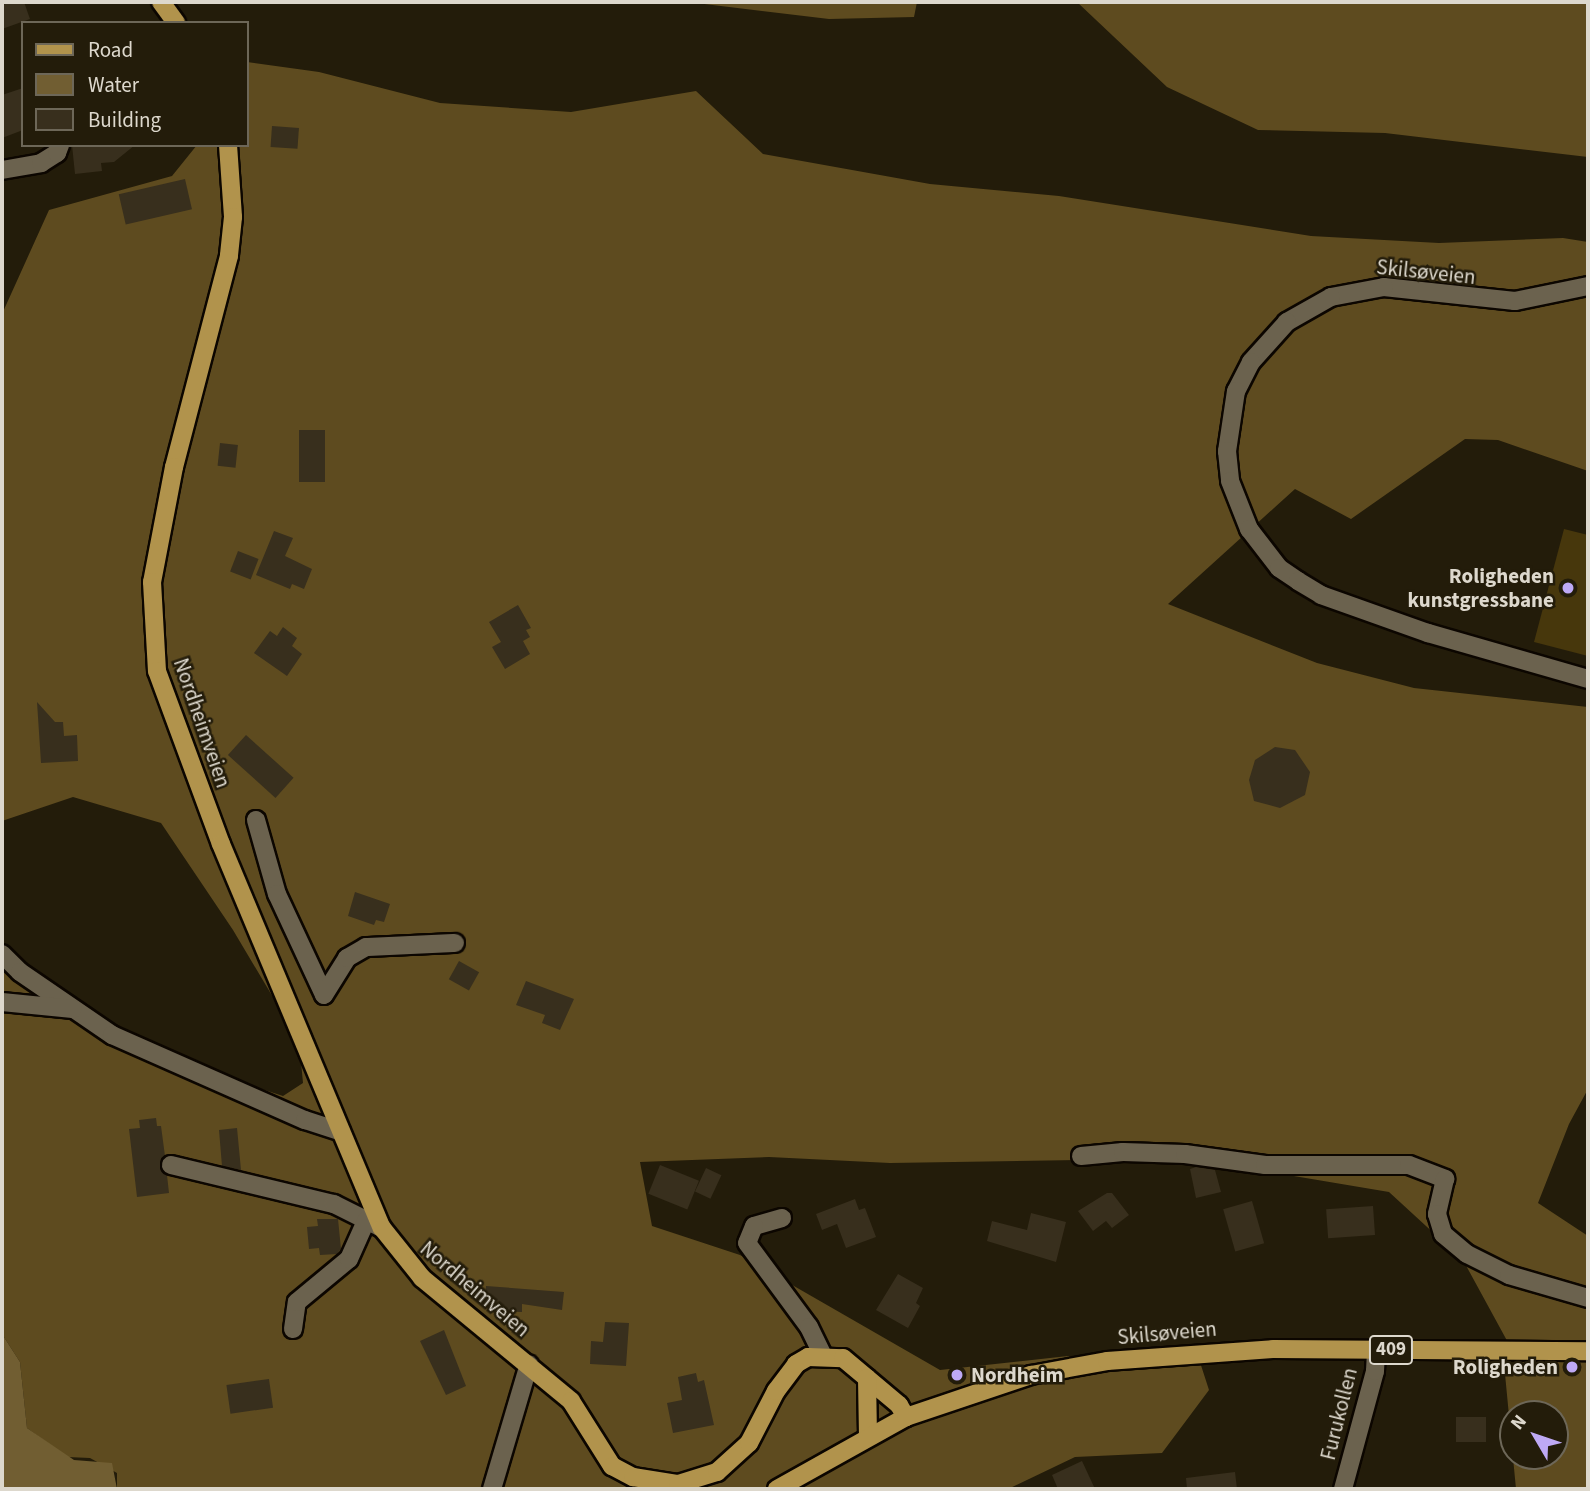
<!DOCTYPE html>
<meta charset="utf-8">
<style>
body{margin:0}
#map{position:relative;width:1590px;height:1491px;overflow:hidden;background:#231c0a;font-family:"Source Sans 3",sans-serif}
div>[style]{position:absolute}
.green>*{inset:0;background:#47370c}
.forest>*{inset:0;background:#5e4b1f}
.water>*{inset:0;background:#715e32}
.building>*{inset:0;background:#382f1d;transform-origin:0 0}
.roads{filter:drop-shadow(2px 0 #0c0600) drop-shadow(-2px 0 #0c0600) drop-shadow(0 2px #0c0600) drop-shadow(0 -2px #0c0600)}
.minor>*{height:18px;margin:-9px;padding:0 9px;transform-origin:9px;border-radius:9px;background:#6b624e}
.major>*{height:18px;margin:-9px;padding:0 9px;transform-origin:9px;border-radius:9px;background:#b1934c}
.dots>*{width:19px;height:19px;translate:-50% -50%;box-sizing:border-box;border:4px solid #231c0a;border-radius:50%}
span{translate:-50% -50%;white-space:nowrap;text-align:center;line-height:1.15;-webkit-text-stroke:5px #231c0a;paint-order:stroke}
.shield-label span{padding:2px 5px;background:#231c0a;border:2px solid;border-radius:5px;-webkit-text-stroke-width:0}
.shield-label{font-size:19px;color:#ddd8cd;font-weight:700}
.street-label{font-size:21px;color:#ddd8cd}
.poi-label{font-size:21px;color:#ddd8cd;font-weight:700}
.right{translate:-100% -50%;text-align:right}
.left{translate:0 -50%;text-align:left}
.frame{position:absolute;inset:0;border:4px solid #ddd8cd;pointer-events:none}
.legend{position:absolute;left:21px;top:21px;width:228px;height:126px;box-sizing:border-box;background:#231c0a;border:2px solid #6d6758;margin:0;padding:9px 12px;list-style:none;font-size:21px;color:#ddd8cd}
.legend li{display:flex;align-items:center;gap:14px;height:35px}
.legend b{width:35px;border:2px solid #6d6758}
.north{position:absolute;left:1499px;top:1400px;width:70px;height:70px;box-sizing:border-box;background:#231c0a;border:2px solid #6d6758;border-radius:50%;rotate:309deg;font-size:19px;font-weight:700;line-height:28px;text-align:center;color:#ddd8cd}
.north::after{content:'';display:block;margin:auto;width:24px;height:32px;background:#bea9f5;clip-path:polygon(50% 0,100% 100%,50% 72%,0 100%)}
</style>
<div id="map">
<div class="green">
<div style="clip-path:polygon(1564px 529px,1588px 535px,1588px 656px,1534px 642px)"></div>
</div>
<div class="forest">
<div style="clip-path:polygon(688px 2px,917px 2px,914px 17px,829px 19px)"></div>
<div style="clip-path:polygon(1077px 2px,1588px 2px,1588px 157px,1385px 133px,1258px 130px,1167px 87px)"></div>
<div style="clip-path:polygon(evenodd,247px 62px,319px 72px,440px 103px,571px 112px,696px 91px,763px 154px,930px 184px,1059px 196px,1311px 236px,1439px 243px,1563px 238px,1588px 242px,1588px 471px,1498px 440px,1465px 439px,1351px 519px,1295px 489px,1168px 604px,1317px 663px,1414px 688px,1588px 707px,1588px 1089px,1569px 1124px,1538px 1203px,1588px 1236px,1588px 1489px,1516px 1489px,1505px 1374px,1517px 1359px,1463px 1260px,1389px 1192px,1264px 1171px,1140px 1159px,890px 1163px,769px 1157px,640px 1162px,652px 1226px,740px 1255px,940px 1370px,1068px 1356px,1198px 1356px,1209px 1390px,1162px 1453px,1075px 1457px,1008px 1489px,117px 1489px,117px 1473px,90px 1458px,67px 1457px,27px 1428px,20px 1362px,2px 1334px,2px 944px,48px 995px,161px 1056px,283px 1096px,303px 1083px,299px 1041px,233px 930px,161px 823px,73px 797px,2px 821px,2px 314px,49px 210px,172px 176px,197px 145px,247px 145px,247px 62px,1513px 1414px,1555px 1414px,1555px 1456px,1513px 1456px,1513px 1414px)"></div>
</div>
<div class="water">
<div style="clip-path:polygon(2px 1334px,20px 1362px,27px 1428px,74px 1460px,112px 1463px,117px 1489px,2px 1489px)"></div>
</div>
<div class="building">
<div style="clip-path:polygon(11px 2px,24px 2px,30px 19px,2px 29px,2px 5px)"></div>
<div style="clip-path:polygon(23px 88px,23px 130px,2px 138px,2px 95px)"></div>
<div style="left:272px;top:126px;width:27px;height:21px;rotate:4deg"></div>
<div style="clip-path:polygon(72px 145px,135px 145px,114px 162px,101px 163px,102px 171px,75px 174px)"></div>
<div style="left:185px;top:179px;width:31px;height:68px;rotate:77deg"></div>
<div style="left:299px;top:430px;width:26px;height:52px"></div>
<div style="left:220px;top:443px;width:18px;height:23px;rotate:6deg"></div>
<div style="clip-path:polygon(274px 531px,293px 538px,285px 556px,312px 569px,304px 589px,292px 584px,290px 589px,256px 575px)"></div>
<div style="left:238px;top:551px;width:22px;height:22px;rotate:21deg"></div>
<div style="clip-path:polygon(518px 605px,531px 628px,526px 630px,530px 637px,523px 641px,530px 654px,505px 669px,492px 647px,501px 642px,489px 622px)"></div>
<div style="clip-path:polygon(283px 627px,297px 638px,292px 646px,302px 654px,287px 676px,254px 653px,270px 631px,277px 636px)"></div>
<div style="clip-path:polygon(37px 702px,55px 722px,63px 722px,64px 736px,77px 735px,78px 761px,41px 763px)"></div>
<div style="left:246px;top:735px;width:64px;height:27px;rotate:42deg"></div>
<div style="clip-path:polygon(1275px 747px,1295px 750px,1310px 772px,1305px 795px,1280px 808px,1254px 801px,1249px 780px,1255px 760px)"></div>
<div style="clip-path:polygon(355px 892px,390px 904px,384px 922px,376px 920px,374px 925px,348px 916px)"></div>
<div style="left:459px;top:961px;width:23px;height:21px;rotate:29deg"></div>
<div style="clip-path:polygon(526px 981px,574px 999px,560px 1030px,542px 1023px,545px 1015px,516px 1005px)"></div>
<div style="clip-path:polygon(156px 1118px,157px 1126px,161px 1126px,165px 1156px,160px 1168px,167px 1175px,169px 1193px,137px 1197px,129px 1129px,140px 1128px,139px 1120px)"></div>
<div style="clip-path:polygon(237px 1128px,241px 1170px,222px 1166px,219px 1130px)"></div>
<div style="left:660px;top:1165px;width:42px;height:31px;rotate:22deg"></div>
<div style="clip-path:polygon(1196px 1167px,1215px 1170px,1221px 1192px,1196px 1198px,1190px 1169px)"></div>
<div style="left:706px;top:1168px;width:17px;height:26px;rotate:25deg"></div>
<div style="clip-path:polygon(1107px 1193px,1112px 1193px,1129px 1215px,1112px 1228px,1106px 1221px,1093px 1231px,1078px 1211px)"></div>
<div style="clip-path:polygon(855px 1199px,859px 1210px,865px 1208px,876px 1237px,846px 1248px,837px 1224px,822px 1230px,816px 1214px)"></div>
<div style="left:1252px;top:1201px;width:44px;height:30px;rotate:74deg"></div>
<div style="left:1373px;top:1206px;width:29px;height:47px;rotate:86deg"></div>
<div style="clip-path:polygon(1031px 1213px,1066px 1222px,1056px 1262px,987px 1241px,992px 1221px,1027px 1230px)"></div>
<div style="clip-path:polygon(317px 1219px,338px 1219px,341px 1249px,337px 1254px,320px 1255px,319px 1248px,309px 1249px,307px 1227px,318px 1226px)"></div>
<div style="clip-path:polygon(898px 1274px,923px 1288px,916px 1303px,920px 1306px,908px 1328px,876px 1310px)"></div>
<div style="clip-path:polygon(486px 1286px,564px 1292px,562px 1310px,522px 1304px,522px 1312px,493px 1311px,493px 1300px,485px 1299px)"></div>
<div style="clip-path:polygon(605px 1322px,629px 1323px,626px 1366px,590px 1364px,591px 1341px,603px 1342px)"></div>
<div style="clip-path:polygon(444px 1330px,466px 1386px,446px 1395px,420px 1341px)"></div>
<div style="clip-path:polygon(696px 1373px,698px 1382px,704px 1380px,714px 1425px,673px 1433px,667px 1403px,682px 1400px,678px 1377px)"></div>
<div style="left:269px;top:1379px;width:29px;height:43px;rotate:82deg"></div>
<div style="left:1456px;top:1417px;width:30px;height:25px"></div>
<div style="clip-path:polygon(1082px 1461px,1095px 1489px,1058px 1489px,1052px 1475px)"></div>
<div style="clip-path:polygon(1235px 1472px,1237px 1489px,1187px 1489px,1186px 1478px)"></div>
</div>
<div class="roads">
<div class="minor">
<div style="left:2px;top:170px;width:40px;rotate:-10deg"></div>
<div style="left:41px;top:163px;width:19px;rotate:-32deg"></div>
<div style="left:57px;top:153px;width:9px;rotate:-69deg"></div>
<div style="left:1588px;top:286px;width:75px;rotate:168.4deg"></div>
<div style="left:1515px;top:301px;width:132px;rotate:-173.9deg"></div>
<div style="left:1384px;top:287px;width:54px;rotate:169.3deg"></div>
<div style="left:1331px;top:297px;width:51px;rotate:150.4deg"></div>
<div style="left:1287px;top:322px;width:54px;rotate:132deg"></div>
<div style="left:1251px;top:362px;width:33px;rotate:117deg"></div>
<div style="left:1236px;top:391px;width:61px;rotate:98.5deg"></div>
<div style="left:1227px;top:451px;width:30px;rotate:84deg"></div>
<div style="left:1230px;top:481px;width:52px;rotate:68.4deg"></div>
<div style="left:1249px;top:529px;width:49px;rotate:52.4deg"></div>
<div style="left:1279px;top:568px;width:23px;rotate:34deg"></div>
<div style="left:1298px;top:581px;width:27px;rotate:31deg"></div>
<div style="left:1321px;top:595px;width:114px;rotate:19.6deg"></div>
<div style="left:1428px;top:633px;width:166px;rotate:16deg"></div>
<div style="left:256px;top:820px;width:77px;rotate:74.2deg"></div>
<div style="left:277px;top:894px;width:111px;rotate:65deg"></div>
<div style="left:2px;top:954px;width:25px;rotate:45deg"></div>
<div style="left:20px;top:972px;width:112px;rotate:34.4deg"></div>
<div style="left:112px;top:1035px;width:211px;rotate:23.8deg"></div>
<div style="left:305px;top:1120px;width:38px;rotate:18deg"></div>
<div style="left:324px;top:995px;width:44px;rotate:-58.1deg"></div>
<div style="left:347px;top:958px;width:22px;rotate:-30deg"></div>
<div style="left:366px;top:947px;width:89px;rotate:-2.6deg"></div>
<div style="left:2px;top:1002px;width:71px;rotate:5.6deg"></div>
<div style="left:1081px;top:1156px;width:42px;rotate:-5.4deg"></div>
<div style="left:1123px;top:1152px;width:62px;rotate:1.8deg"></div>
<div style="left:1185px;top:1154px;width:81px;rotate:7.8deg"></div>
<div style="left:1265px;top:1165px;width:144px"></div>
<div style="left:1409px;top:1165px;width:39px;rotate:21deg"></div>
<div style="left:1445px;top:1179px;width:36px;rotate:103deg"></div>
<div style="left:1437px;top:1214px;width:21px;rotate:73deg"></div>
<div style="left:1443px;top:1234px;width:31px;rotate:40deg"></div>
<div style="left:1467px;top:1254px;width:47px;rotate:26.6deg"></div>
<div style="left:1509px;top:1275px;width:82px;rotate:16.2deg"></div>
<div style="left:171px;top:1165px;width:168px;rotate:13.5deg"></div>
<div style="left:334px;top:1204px;width:54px;rotate:26.6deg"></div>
<div style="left:782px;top:1218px;width:29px;rotate:164deg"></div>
<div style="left:754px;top:1226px;width:18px;rotate:112deg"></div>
<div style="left:747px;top:1243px;width:104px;rotate:53.6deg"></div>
<div style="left:809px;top:1327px;width:30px;rotate:64deg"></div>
<div style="left:293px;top:1329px;width:27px;rotate:-82deg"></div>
<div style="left:297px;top:1302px;width:67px;rotate:-39.6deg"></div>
<div style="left:349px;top:1259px;width:42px;rotate:-65.9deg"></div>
<div style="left:492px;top:1489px;width:130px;rotate:-73.5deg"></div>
<div style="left:1343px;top:1489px;width:122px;rotate:-74.8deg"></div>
<div style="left:1375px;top:1371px;width:21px;rotate:-87deg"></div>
</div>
<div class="major">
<div style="left:161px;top:2px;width:26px;rotate:54deg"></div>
<div style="left:228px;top:145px;width:72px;rotate:86deg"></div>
<div style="left:233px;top:217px;width:39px;rotate:96deg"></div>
<div style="left:229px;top:256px;width:218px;rotate:104.6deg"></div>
<div style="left:174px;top:467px;width:117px;rotate:100.8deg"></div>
<div style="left:152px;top:582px;width:89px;rotate:86.8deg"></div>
<div style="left:157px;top:671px;width:184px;rotate:69.7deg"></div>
<div style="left:221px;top:844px;width:416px;rotate:67.3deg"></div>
<div style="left:382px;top:1228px;width:64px;rotate:51.3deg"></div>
<div style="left:422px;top:1278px;width:193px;rotate:39.5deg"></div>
<div style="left:571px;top:1401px;width:77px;rotate:57.8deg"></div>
<div style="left:612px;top:1466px;width:24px;rotate:28deg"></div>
<div style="left:633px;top:1477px;width:46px;rotate:8.8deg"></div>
<div style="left:678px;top:1484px;width:41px;rotate:-17.1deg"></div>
<div style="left:717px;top:1472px;width:43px;rotate:-42.2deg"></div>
<div style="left:749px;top:1443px;width:59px;rotate:-62.6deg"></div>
<div style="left:776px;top:1391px;width:34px;rotate:-53deg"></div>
<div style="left:796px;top:1364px;width:14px;rotate:-30deg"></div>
<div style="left:808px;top:1357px;width:35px;rotate:2deg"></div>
<div style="left:843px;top:1358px;width:73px;rotate:40deg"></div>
<div style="left:899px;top:1405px;width:14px;rotate:60deg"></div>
<div style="left:867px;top:1378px;width:58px;rotate:89deg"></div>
<div style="left:777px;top:1489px;width:148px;rotate:-29.2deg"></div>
<div style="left:906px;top:1417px;width:132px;rotate:-18.6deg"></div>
<div style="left:1031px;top:1375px;width:77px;rotate:-10.4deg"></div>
<div style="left:1107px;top:1361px;width:166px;rotate:-4.1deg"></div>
<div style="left:1273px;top:1349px;width:315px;rotate:0.4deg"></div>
</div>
</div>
<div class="dots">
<div style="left:1568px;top:588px;background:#bea9f5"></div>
<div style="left:1572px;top:1367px;background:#bea9f5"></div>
<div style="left:957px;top:1375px;background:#bea9f5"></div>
</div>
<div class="shield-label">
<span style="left:1391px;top:1350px">409</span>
</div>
<div class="street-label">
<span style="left:1426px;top:272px;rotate:6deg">Skilsøveien</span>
<span style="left:202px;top:723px;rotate:71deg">Nordheimveien</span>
<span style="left:475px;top:1289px;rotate:40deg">Nordheimveien</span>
<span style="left:1167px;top:1333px;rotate:-5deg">Skilsøveien</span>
<span style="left:1339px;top:1414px;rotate:-76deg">Furukollen</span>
</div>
<div class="poi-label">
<span class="right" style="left:1554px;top:588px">Roligheden<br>kunstgressbane</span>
<span class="right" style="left:1558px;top:1367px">Roligheden</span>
<span class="left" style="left:971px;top:1375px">Nordheim</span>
</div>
<div class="frame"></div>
<ul class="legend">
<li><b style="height:9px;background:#b1934c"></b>Road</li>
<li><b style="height:19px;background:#715e32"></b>Water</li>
<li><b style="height:19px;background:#382f1d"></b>Building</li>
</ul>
<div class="north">N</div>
</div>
